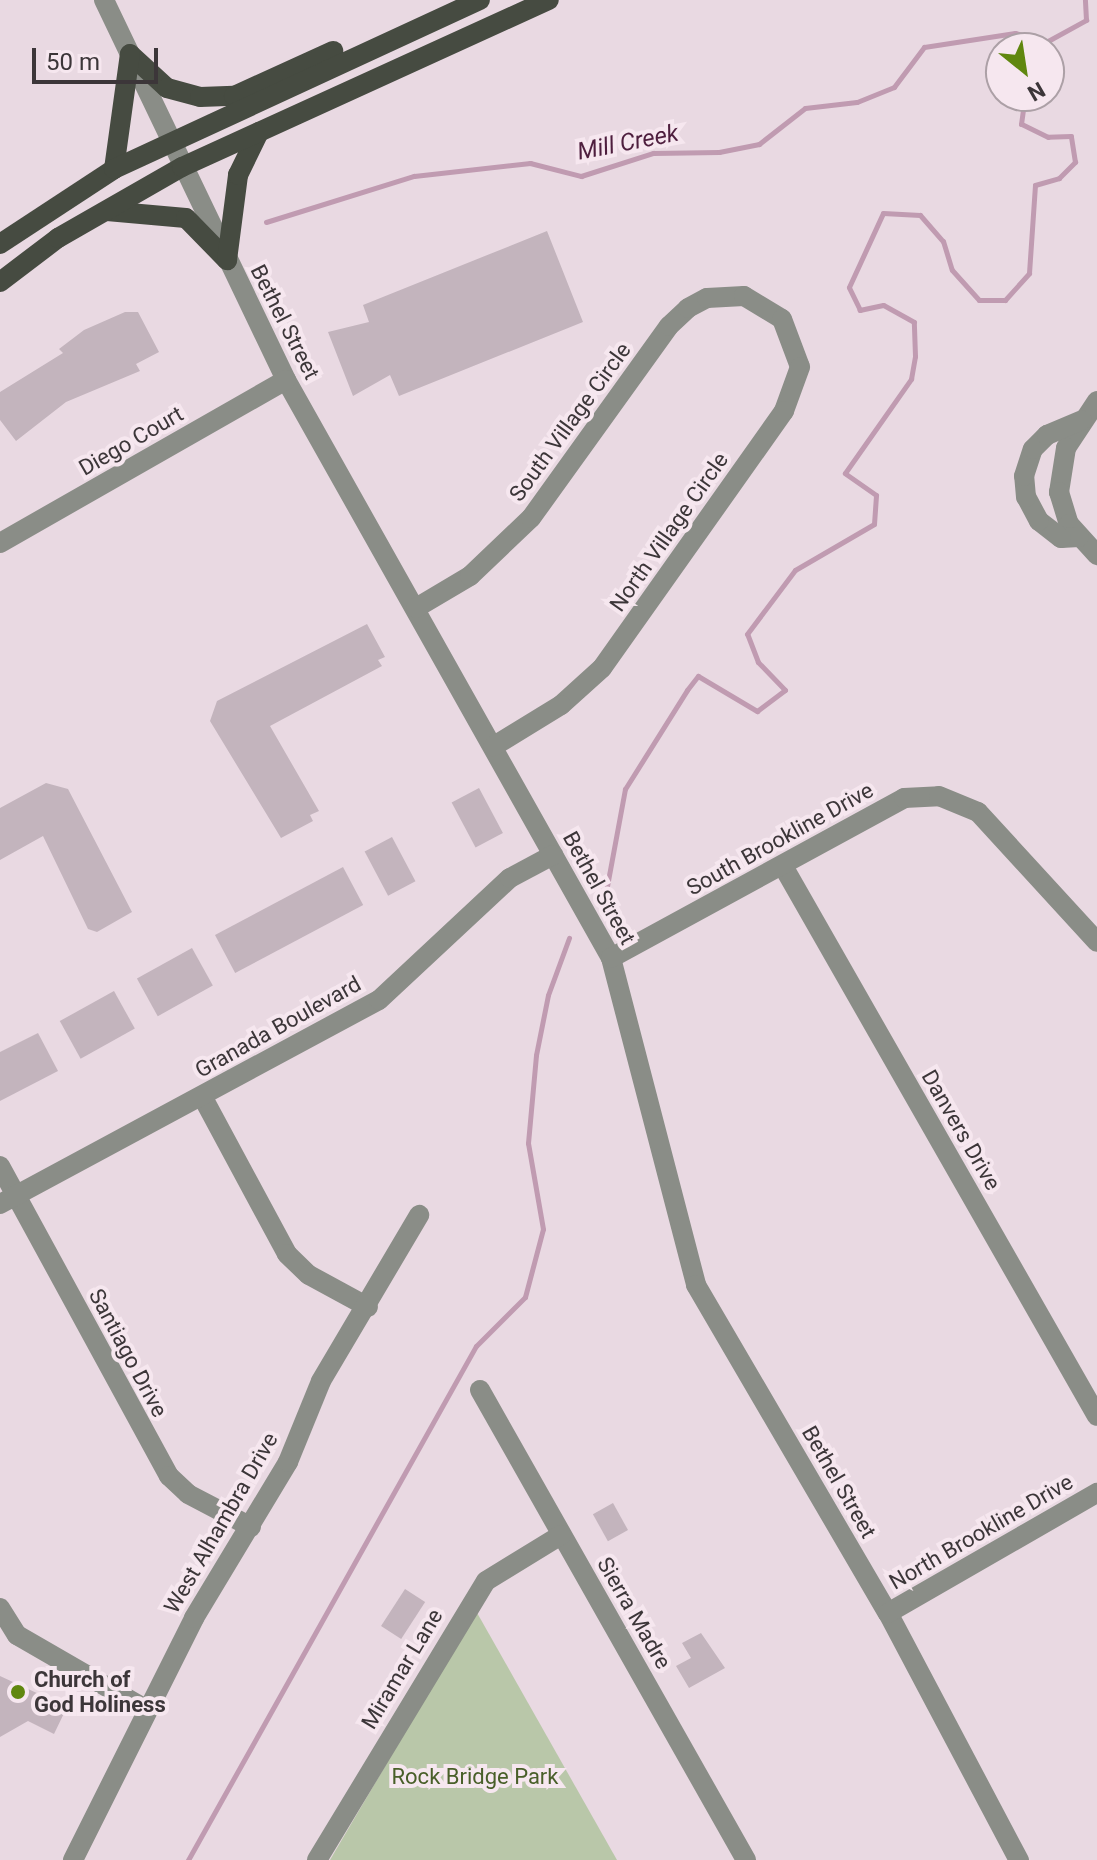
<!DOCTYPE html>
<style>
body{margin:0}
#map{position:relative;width:1097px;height:1860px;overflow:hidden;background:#e9d9e2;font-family:Roboto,sans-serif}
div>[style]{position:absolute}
.green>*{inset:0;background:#b9c7a9}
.stream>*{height:5px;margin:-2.5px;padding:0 2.5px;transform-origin:2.5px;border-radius:2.5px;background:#c09bb1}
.building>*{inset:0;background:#c3b4bd;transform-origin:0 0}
.minor>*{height:20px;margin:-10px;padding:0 10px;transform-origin:10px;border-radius:10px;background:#8a8d87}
.major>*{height:20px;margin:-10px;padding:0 10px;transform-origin:10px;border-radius:10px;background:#464b41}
.dots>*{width:22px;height:22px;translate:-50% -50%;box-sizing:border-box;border:4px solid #f6e7ef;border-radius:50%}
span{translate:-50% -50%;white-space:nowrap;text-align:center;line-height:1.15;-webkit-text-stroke:8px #f6e7ef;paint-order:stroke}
.street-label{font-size:22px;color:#3c3639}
.poi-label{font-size:22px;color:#3c3639;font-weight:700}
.left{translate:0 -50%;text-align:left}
.park-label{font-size:22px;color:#495f29}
.water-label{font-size:24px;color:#4e1e3e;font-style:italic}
.north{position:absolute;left:985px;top:32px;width:80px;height:80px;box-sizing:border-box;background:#f6e7ef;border:2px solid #aca0a6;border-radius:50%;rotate:150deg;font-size:22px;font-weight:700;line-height:32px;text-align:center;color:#3c3639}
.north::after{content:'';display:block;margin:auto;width:28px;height:36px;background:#60870f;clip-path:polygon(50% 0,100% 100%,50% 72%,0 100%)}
.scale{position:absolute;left:32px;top:48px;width:126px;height:36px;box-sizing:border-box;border:4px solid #3c3639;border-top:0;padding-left:10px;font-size:24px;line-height:28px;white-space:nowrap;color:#3c3639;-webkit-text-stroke:6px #f6e7ef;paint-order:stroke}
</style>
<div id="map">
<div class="green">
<div style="clip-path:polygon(476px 1611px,617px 1860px,330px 1860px)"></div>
</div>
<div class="stream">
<div style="left:266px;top:222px;width:155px;rotate:-17.3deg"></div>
<div style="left:414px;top:176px;width:117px;rotate:-6.4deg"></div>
<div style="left:530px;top:163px;width:53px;rotate:14.3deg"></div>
<div style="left:581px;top:176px;width:76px;rotate:-17.7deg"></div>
<div style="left:653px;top:153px;width:66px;rotate:-0.9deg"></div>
<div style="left:719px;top:152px;width:41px;rotate:-11.3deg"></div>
<div style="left:759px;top:144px;width:58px;rotate:-38deg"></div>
<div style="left:805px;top:108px;width:52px;rotate:-6.6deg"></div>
<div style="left:857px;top:102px;width:40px;rotate:-22deg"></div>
<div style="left:894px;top:87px;width:50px;rotate:-53.1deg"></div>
<div style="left:924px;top:47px;width:92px;rotate:-8.7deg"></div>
<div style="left:1015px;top:33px;width:32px;rotate:16deg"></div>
<div style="left:1046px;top:42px;width:46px;rotate:-28.8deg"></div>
<div style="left:1086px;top:20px;width:20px;rotate:-93deg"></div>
<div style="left:607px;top:886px;width:99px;rotate:-79.5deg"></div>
<div style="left:625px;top:789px;width:117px;rotate:-57.9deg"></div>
<div style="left:687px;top:690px;width:18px;rotate:-52deg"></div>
<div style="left:698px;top:676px;width:69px;rotate:30.7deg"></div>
<div style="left:757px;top:711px;width:35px;rotate:-37deg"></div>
<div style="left:785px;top:690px;width:39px;rotate:-134deg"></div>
<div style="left:758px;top:662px;width:30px;rotate:-111deg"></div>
<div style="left:747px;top:634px;width:80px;rotate:-53.1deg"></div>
<div style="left:795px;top:570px;width:91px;rotate:-30.2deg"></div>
<div style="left:874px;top:524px;width:29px;rotate:-86deg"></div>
<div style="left:876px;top:495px;width:38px;rotate:-145deg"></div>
<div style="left:845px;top:473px;width:115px;rotate:-54.9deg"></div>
<div style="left:911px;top:379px;width:23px;rotate:-80deg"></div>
<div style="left:915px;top:356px;width:34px;rotate:-92deg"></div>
<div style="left:914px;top:322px;width:35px;rotate:-151deg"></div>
<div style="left:883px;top:305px;width:24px;rotate:168deg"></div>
<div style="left:860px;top:310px;width:25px;rotate:-116deg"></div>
<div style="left:849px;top:287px;width:81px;rotate:-65.3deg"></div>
<div style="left:883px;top:213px;width:37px;rotate:3deg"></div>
<div style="left:920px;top:215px;width:35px;rotate:49deg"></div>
<div style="left:943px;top:241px;width:30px;rotate:73deg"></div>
<div style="left:952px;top:270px;width:40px;rotate:48deg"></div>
<div style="left:979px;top:300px;width:26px"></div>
<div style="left:1005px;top:300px;width:36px;rotate:-48deg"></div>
<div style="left:1029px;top:273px;width:88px;rotate:-86.1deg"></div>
<div style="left:1035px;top:185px;width:25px;rotate:-16deg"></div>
<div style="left:1059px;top:178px;width:23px;rotate:-45deg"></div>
<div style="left:1075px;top:162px;width:26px;rotate:-99deg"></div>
<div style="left:1071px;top:136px;width:23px;rotate:178deg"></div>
<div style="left:1048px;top:137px;width:30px;rotate:-154deg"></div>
<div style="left:1021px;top:124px;width:28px;rotate:-82deg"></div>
<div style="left:188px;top:1860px;width:589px;rotate:-60.74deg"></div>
<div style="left:476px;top:1346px;width:69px;rotate:-45deg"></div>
<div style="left:525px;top:1297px;width:70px;rotate:-75.2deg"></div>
<div style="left:543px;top:1229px;width:87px;rotate:-99.9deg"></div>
<div style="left:528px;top:1143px;width:88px;rotate:-84.8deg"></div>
<div style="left:536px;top:1055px;width:61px;rotate:-78.7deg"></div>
<div style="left:548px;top:995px;width:61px;rotate:-69.8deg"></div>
</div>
<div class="building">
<div style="clip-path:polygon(547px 231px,583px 322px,399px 396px,390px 375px,353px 396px,328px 332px,369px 322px,363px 305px)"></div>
<div style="clip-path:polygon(125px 312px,138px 312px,159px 352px,136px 364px,140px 371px,66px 402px,16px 441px,0 420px,0 392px,63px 353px,59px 349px,84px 330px)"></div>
<div style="clip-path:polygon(367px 624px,385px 657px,378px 660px,382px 666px,270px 726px,319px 811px,310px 815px,313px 821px,281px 838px,210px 721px,217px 701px)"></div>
<div style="clip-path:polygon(46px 783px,68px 789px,132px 912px,97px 932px,88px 929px,43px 836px,0 860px,0 808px)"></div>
<div style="left:479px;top:788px;width:51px;height:31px;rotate:62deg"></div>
<div style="left:392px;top:837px;width:50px;height:31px;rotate:62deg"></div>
<div style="left:343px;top:867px;width:43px;height:145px;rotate:62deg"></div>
<div style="left:192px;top:948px;width:43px;height:63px;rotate:61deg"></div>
<div style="left:114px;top:991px;width:43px;height:62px;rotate:61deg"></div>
<div style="clip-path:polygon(38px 1033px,58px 1071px,0 1101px,0 1052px)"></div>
<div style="left:613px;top:1503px;width:31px;height:23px;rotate:61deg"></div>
<div style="left:405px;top:1589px;width:24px;height:44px;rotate:33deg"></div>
<div style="clip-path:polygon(701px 1633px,725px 1668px,689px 1688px,676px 1666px,691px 1658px,682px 1643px)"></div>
<div style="clip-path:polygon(0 1676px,67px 1707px,54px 1734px,28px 1721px,0 1737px)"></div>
</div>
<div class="minor">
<div style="left:104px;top:0;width:421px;rotate:64.4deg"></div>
<div style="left:286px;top:380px;width:663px;rotate:60.65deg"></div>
<div style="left:611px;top:958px;width:338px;rotate:75.4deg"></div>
<div style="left:696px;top:1285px;width:380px;rotate:59.7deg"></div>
<div style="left:888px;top:1613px;width:280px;rotate:62.1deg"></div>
<div style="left:1097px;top:401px;width:56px;rotate:123.4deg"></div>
<div style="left:1066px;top:448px;width:45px;rotate:99deg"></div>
<div style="left:1059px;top:492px;width:34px;rotate:73deg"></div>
<div style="left:1069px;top:524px;width:42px;rotate:47.9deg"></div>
<div style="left:1079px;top:537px;width:18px;rotate:177deg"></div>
<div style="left:1061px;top:538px;width:28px;rotate:-142deg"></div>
<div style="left:1039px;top:521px;width:27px;rotate:-118deg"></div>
<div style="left:1026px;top:497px;width:21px;rotate:-95deg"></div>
<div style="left:1024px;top:476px;width:28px;rotate:-72deg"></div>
<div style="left:1033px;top:449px;width:20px;rotate:-45deg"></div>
<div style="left:1047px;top:435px;width:38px;rotate:-23deg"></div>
<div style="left:0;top:543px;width:329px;rotate:-29.7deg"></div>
<div style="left:416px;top:608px;width:63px;rotate:-30.7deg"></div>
<div style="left:470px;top:576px;width:84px;rotate:-43.6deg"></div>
<div style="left:531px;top:518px;width:236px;rotate:-54.3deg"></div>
<div style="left:669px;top:326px;width:26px;rotate:-43deg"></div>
<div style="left:688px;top:308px;width:21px;rotate:-28deg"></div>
<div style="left:707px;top:298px;width:37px;rotate:-3deg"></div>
<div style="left:744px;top:296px;width:44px;rotate:31.2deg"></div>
<div style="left:782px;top:319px;width:51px;rotate:69.4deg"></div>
<div style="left:800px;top:367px;width:47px;rotate:110deg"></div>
<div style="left:784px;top:411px;width:315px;rotate:125.3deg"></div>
<div style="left:602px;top:668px;width:55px;rotate:137.9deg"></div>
<div style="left:561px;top:705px;width:79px;rotate:148.5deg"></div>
<div style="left:783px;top:866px;width:633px;rotate:60.28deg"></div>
<div style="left:611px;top:958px;width:334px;rotate:-28.6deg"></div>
<div style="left:904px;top:798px;width:35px;rotate:-3deg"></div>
<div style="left:939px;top:796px;width:42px;rotate:22.3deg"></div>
<div style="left:978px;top:812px;width:176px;rotate:47.5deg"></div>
<div style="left:202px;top:1096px;width:179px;rotate:61.7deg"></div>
<div style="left:287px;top:1254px;width:30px;rotate:44deg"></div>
<div style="left:309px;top:1275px;width:67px;rotate:28.5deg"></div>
<div style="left:0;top:1166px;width:353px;rotate:61.4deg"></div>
<div style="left:169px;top:1476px;width:26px;rotate:43deg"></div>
<div style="left:188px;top:1494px;width:71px;rotate:27.6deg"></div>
<div style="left:0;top:1204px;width:430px;rotate:-28.3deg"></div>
<div style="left:379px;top:1000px;width:179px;rotate:-43deg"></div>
<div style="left:510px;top:878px;width:49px;rotate:-28.1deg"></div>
<div style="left:480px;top:1390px;width:540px;rotate:60.49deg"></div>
<div style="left:0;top:1608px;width:32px;rotate:58deg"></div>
<div style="left:17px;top:1635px;width:148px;rotate:30deg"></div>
<div style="left:888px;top:1613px;width:241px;rotate:-29.9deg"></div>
<div style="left:73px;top:1860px;width:271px;rotate:-63.4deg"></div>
<div style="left:194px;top:1618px;width:182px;rotate:-58.9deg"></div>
<div style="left:288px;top:1462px;width:87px;rotate:-67.8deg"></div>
<div style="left:321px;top:1381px;width:193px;rotate:-59.4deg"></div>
<div style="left:317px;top:1860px;width:326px;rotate:-58.8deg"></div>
<div style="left:486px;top:1581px;width:88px;rotate:-31.5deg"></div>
</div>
<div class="major">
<div style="left:130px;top:54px;width:50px;rotate:42.6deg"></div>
<div style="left:167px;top:88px;width:34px;rotate:15deg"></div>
<div style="left:200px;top:97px;width:34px;rotate:-2deg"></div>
<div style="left:234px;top:96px;width:109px;rotate:-24.4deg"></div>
<div style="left:114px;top:169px;width:116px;rotate:-82.1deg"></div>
<div style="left:107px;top:211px;width:79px;rotate:5.1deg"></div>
<div style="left:186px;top:218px;width:59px;rotate:45.7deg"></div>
<div style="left:0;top:244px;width:136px;rotate:-33.3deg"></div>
<div style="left:114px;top:169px;width:403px;rotate:-24.8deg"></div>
<div style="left:227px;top:260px;width:86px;rotate:-82.6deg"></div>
<div style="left:238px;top:175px;width:48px;rotate:-64deg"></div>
<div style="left:0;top:282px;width:73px;rotate:-37.2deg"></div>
<div style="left:58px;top:238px;width:143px;rotate:-29.8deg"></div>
<div style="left:182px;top:167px;width:403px;rotate:-24.5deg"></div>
</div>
<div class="dots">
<div style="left:18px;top:1692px;background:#60870f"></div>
</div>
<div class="street-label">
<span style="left:285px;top:322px;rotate:63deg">Bethel Street</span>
<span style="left:570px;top:422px;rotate:-54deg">South Village Circle</span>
<span style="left:131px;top:441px;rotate:-30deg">Diego Court</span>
<span style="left:669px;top:532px;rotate:-55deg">North Village Circle</span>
<span style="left:780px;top:839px;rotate:-29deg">South Brookline Drive</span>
<span style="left:599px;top:888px;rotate:61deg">Bethel Street</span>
<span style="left:278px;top:1027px;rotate:-29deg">Granada Boulevard</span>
<span style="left:961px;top:1130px;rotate:60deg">Danvers Drive</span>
<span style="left:128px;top:1353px;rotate:62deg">Santiago Drive</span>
<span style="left:839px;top:1482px;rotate:60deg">Bethel Street</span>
<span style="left:221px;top:1523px;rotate:-60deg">West Alhambra Drive</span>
<span style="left:981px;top:1532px;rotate:-30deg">North Brookline Drive</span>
<span style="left:634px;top:1613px;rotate:60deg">Sierra Madre</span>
<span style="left:402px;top:1669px;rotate:-59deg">Miramar Lane</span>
</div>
<div class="poi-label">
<span class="left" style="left:34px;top:1692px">Church of<br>God Holiness</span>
</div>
<div class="park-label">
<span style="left:475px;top:1777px">Rock Bridge Park</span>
</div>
<div class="water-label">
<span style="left:628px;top:143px;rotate:-11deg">Mill Creek</span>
</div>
<div class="north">N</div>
<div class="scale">50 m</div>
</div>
